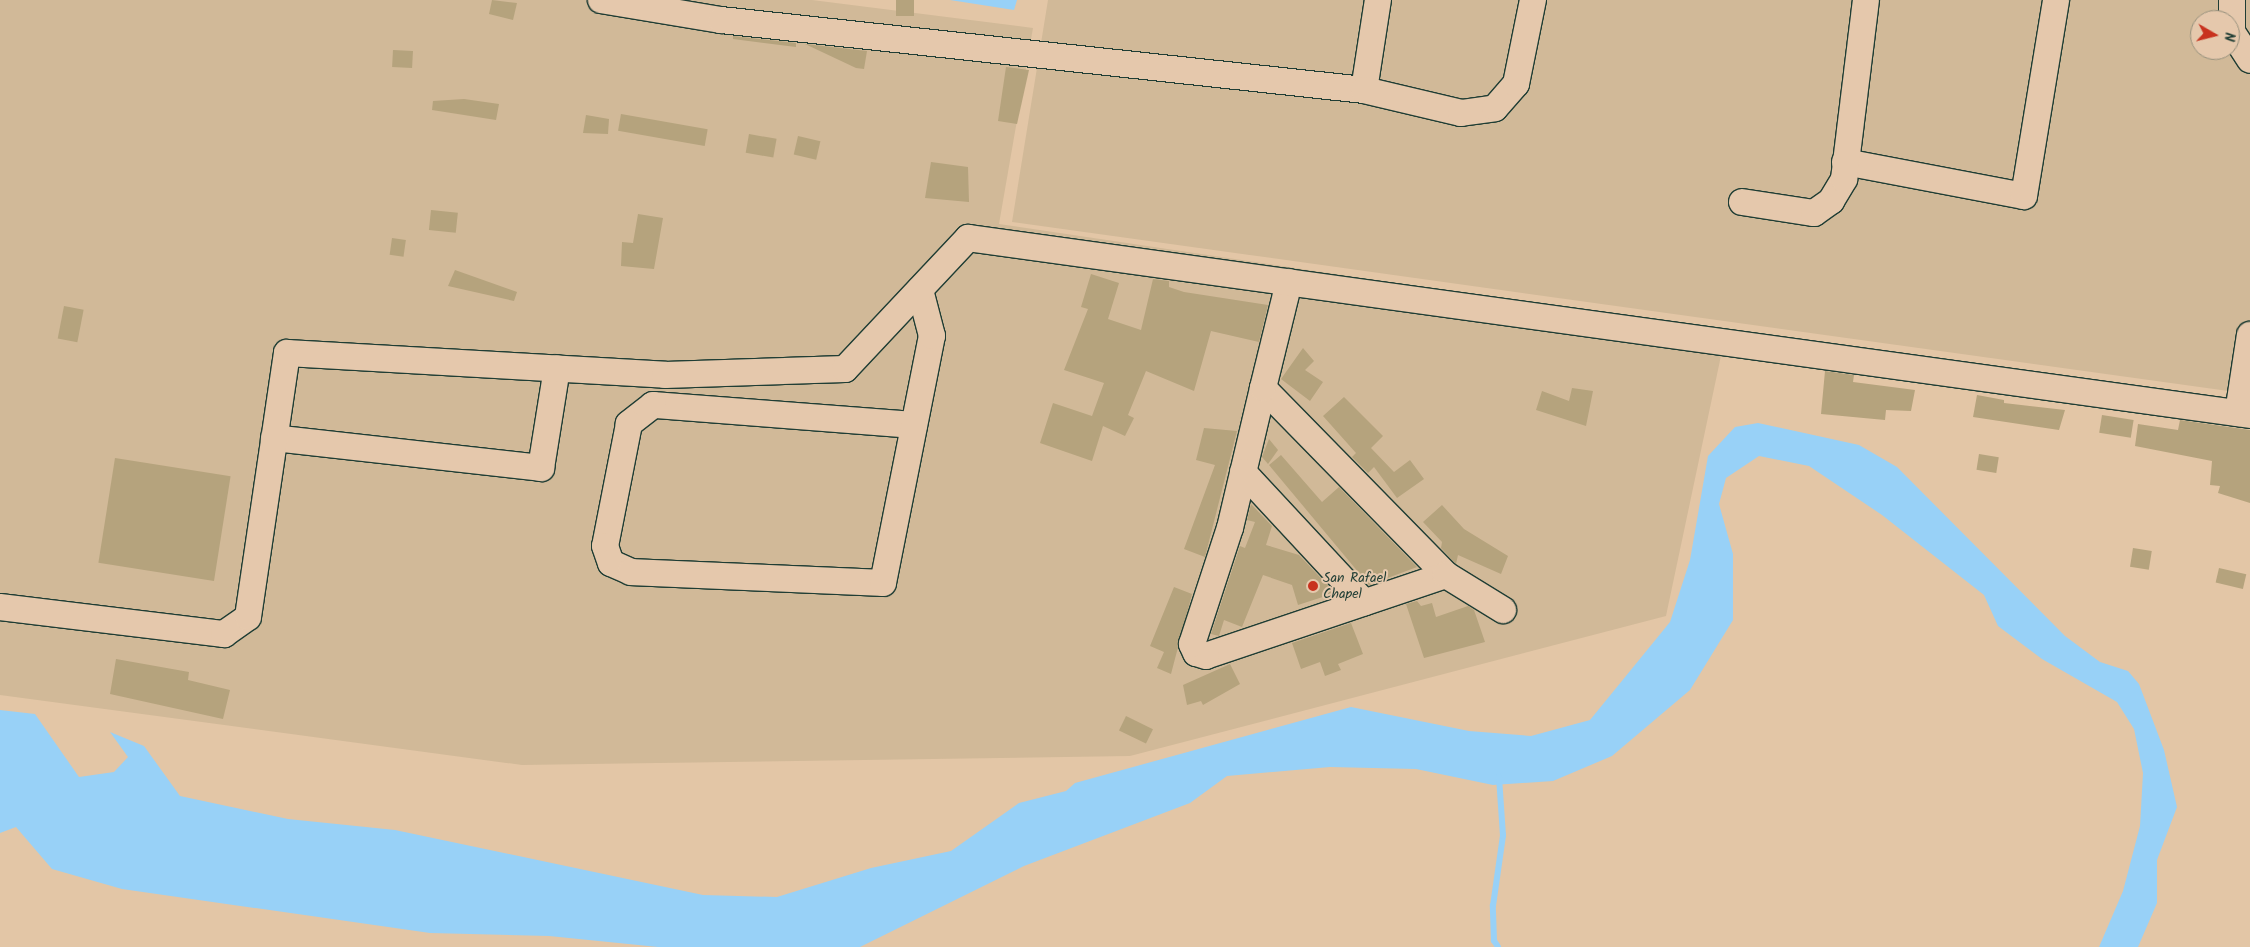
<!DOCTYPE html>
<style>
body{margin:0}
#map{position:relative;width:2250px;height:947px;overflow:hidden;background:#e3c6a6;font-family:Kalam,sans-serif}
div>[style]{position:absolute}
.built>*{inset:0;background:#d1b998}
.water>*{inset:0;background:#98d1f7}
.stream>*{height:5.5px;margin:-2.75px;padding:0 2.75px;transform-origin:2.75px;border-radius:2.75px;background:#98d1f7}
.building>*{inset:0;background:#b5a37d;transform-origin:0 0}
.roads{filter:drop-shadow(1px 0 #1f3d34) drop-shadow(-1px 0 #1f3d34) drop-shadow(0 1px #1f3d34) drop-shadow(0 -1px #1f3d34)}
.minor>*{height:26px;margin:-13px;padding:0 13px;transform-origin:13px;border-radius:13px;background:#e5c8ac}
.dots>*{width:14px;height:14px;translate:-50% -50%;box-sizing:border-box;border:2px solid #e5c8ac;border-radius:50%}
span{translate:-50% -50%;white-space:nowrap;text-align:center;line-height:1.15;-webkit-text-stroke:4px #e5c8ac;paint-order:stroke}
.poi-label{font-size:14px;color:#1f3d34}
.left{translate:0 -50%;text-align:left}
.north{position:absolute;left:2190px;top:10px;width:50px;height:50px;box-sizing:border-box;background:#e5c8ac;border:1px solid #96907c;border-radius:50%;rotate:98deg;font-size:14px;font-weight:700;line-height:20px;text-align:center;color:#1f3d34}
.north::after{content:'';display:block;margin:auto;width:18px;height:22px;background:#c8321e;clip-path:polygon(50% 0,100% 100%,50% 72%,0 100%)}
</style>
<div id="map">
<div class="built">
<div style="clip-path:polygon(0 0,812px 0,1033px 28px,999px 224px,1726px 332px,1666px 616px,1130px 756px,522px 765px,0 695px)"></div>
<div style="clip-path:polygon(evenodd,1048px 0,2250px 0,2250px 394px,1012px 222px,1048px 0,2200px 20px,2230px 20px,2230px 50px,2200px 50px,2200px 20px)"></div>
</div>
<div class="water">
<div style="clip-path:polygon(950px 0,1017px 0,1014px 10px)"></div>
<div style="clip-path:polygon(1758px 423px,1859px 445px,1897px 467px,2065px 636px,2100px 662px,2128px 671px,2139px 684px,2164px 750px,2177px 807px,2157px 860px,2157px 903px,2138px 947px,2099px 947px,2123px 891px,2140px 826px,2143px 773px,2134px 729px,2117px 702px,2042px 659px,1998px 626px,1984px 595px,1882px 515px,1809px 466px,1759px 456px,1726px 478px,1719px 504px,1733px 554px,1733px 620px,1690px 690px,1612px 756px,1553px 781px,1493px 785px,1416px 769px,1330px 767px,1227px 776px,1190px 803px,1024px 866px,860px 947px,658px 947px,549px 936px,430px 933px,122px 889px,52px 869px,16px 827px,0 833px,0 710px,35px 714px,79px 777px,114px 772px,128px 757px,110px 732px,144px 746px,180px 796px,288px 819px,395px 830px,703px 895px,777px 897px,871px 868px,951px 851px,1019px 803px,1066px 791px,1075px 783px,1351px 707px,1469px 731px,1531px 736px,1590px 720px,1670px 622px,1690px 560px,1708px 456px,1735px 427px)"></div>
</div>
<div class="stream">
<div style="left:1498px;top:947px;width:7px;rotate:-124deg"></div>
<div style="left:1494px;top:941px;width:35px;rotate:-92deg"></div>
<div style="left:1493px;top:906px;width:71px;rotate:-81.9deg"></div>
<div style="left:1503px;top:836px;width:59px;rotate:-93.9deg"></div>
</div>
<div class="building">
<div style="clip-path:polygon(492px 0,517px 3px,513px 20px,489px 14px)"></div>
<div style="left:896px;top:0;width:18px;height:16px"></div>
<div style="clip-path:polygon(733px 36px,796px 43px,796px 47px,733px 39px)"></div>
<div style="clip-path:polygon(805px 44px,867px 51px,864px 69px,856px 68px)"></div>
<div style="left:393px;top:50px;width:20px;height:17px;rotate:3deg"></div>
<div style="clip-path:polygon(1006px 67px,1029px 70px,1017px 124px,998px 121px)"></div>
<div style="clip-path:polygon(464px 99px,499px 104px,496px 120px,432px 110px,433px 101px)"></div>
<div style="left:621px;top:114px;width:88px;height:17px;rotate:10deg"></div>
<div style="clip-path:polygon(586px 115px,609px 119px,608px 134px,583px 133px)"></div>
<div style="left:749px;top:134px;width:28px;height:19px;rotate:10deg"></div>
<div style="left:798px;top:136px;width:23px;height:19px;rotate:13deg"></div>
<div style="clip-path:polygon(931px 162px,968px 167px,969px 202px,925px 198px)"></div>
<div style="left:431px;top:210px;width:27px;height:20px;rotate:6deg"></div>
<div style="clip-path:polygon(638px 214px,663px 218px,654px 269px,621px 266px,622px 242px,633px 243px)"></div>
<div style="left:392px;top:238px;width:14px;height:17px;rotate:8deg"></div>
<div style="clip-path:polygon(455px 270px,517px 292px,514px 301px,448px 286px)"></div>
<div style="clip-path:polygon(1091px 274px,1119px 283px,1108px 319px,1141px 330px,1153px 279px,1169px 281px,1169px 287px,1184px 292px,1268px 305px,1259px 342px,1211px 331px,1194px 391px,1146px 371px,1128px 415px,1134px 418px,1125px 436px,1103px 426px,1092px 461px,1040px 443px,1053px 403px,1092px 416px,1104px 383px,1064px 370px,1088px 309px,1081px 307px)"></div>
<div style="left:64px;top:306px;width:20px;height:33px;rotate:11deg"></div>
<div style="clip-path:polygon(1303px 348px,1314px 361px,1305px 370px,1323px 382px,1310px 401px,1281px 379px)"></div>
<div style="clip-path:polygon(1825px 371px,1854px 375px,1853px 382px,1915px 390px,1911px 411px,1886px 410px,1885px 420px,1821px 414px)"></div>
<div style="clip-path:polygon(1572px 388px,1593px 391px,1586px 426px,1536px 410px,1542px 391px,1569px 401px)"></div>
<div style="clip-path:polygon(1977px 395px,2004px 400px,2004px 403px,2065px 410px,2059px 430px,1973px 417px)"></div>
<div style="clip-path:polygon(1344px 397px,1383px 436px,1371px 448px,1394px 472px,1410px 460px,1424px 479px,1397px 498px,1374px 467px,1368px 473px,1352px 457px,1356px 453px,1323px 416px)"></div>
<div style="left:2102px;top:415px;width:32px;height:18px;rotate:9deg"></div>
<div style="clip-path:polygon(2180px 420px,2250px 430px,2250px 503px,2218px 493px,2220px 486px,2210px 485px,2212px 461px,2135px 446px,2138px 424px,2178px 430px)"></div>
<div style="clip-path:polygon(1204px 428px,1237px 431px,1205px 557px,1184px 549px,1215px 465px,1196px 460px)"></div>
<div style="clip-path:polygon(1269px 439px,1278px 450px,1268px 464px,1262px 457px)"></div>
<div style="left:1979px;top:454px;width:20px;height:16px;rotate:9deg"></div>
<div style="clip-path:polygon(1281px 455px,1322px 502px,1339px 487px,1417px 567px,1369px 585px,1269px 465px)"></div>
<div style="left:115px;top:458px;width:117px;height:106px;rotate:9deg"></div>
<div style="clip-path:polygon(1251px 504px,1272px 526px,1266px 545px,1299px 555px,1335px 593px,1298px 605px,1292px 585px,1263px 575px,1242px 627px,1224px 620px,1219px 636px,1211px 634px,1240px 546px,1245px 548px,1255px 522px,1247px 520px)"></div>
<div style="clip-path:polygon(1442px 505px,1464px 529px,1508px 556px,1501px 574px,1458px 555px,1456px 564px,1441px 548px,1442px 542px,1423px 522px)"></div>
<div style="left:2133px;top:548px;width:19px;height:19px;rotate:9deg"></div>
<div style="left:2219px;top:568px;width:28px;height:15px;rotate:13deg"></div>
<div style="clip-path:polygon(1174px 587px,1192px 594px,1171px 674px,1157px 668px,1164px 652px,1150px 646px)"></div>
<div style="clip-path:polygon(1417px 601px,1421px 606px,1432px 603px,1436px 617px,1468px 606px,1474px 610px,1485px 642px,1424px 658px,1406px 604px)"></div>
<div style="clip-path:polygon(1351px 623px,1363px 654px,1338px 664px,1341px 670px,1325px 676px,1320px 662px,1301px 669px,1292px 643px)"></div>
<div style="clip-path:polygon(116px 659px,189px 672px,188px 680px,230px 690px,223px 719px,110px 694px)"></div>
<div style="clip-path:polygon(1230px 664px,1240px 684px,1203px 705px,1201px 701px,1187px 705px,1183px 685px)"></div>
<div style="left:1126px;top:716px;width:30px;height:16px;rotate:26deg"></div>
</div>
<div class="roads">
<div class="minor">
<div style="left:601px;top:0;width:122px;rotate:9.5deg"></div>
<div style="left:721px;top:20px;width:647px;rotate:6.21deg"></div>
<div style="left:1364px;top:90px;width:91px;rotate:-81.2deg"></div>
<div style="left:2232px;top:0;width:32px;rotate:90deg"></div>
<div style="left:2232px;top:32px;width:33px;rotate:57deg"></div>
<div style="left:1364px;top:90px;width:100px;rotate:13.3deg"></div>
<div style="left:1461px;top:113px;width:34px;rotate:-8deg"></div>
<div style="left:1495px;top:108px;width:32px;rotate:-49deg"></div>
<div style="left:1516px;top:84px;width:86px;rotate:-78.6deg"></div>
<div style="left:1845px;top:162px;width:182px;rotate:10.8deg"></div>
<div style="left:2024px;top:196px;width:199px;rotate:-80.7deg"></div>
<div style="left:1742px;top:202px;width:73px;rotate:8.7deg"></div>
<div style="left:1814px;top:213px;width:21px;rotate:-35deg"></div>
<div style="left:1831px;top:201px;width:26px;rotate:-59deg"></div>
<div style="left:1844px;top:179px;width:180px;rotate:-83deg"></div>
<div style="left:1263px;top:388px;width:262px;rotate:45.6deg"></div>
<div style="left:1446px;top:575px;width:253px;rotate:161.4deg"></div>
<div style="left:1206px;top:656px;width:10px;rotate:-163deg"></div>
<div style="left:1196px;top:653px;width:10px;rotate:-114deg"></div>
<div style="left:1192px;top:644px;width:122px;rotate:-71.9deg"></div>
<div style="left:1230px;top:528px;width:144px;rotate:-76.7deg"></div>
<div style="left:1263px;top:388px;width:109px;rotate:-76.2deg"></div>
<div style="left:2238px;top:413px;width:79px;rotate:-81.3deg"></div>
<div style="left:914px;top:425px;width:262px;rotate:-175.6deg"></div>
<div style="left:653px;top:405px;width:31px;rotate:142deg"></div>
<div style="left:629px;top:424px;width:124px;rotate:101.1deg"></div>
<div style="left:605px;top:546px;width:18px;rotate:71deg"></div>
<div style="left:611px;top:563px;width:22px;rotate:24deg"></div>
<div style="left:631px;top:572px;width:252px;rotate:2.5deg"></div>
<div style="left:883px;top:583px;width:252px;rotate:-78.8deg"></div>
<div style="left:932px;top:336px;width:48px;rotate:-104.6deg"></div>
<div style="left:274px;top:438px;width:269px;rotate:6.4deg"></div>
<div style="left:541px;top:468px;width:101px;rotate:-80.9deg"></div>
<div style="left:1243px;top:472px;width:178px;rotate:47.1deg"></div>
<div style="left:1446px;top:575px;width:67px;rotate:31.6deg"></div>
<div style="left:0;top:607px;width:226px;rotate:6.9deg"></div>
<div style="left:224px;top:634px;width:29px;rotate:-35deg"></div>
<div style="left:248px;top:617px;width:267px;rotate:-81.6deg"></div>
<div style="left:287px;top:353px;width:379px;rotate:3.3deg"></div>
<div style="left:665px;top:375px;width:180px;rotate:-1.9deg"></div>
<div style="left:845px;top:369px;width:180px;rotate:-46.8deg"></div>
<div style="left:968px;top:238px;width:1294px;rotate:7.86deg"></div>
</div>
</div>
<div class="dots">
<div style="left:1313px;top:586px;background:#c8321e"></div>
</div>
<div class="poi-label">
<span class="left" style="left:1323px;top:586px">San Rafael<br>Chapel</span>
</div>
<div class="north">N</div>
</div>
